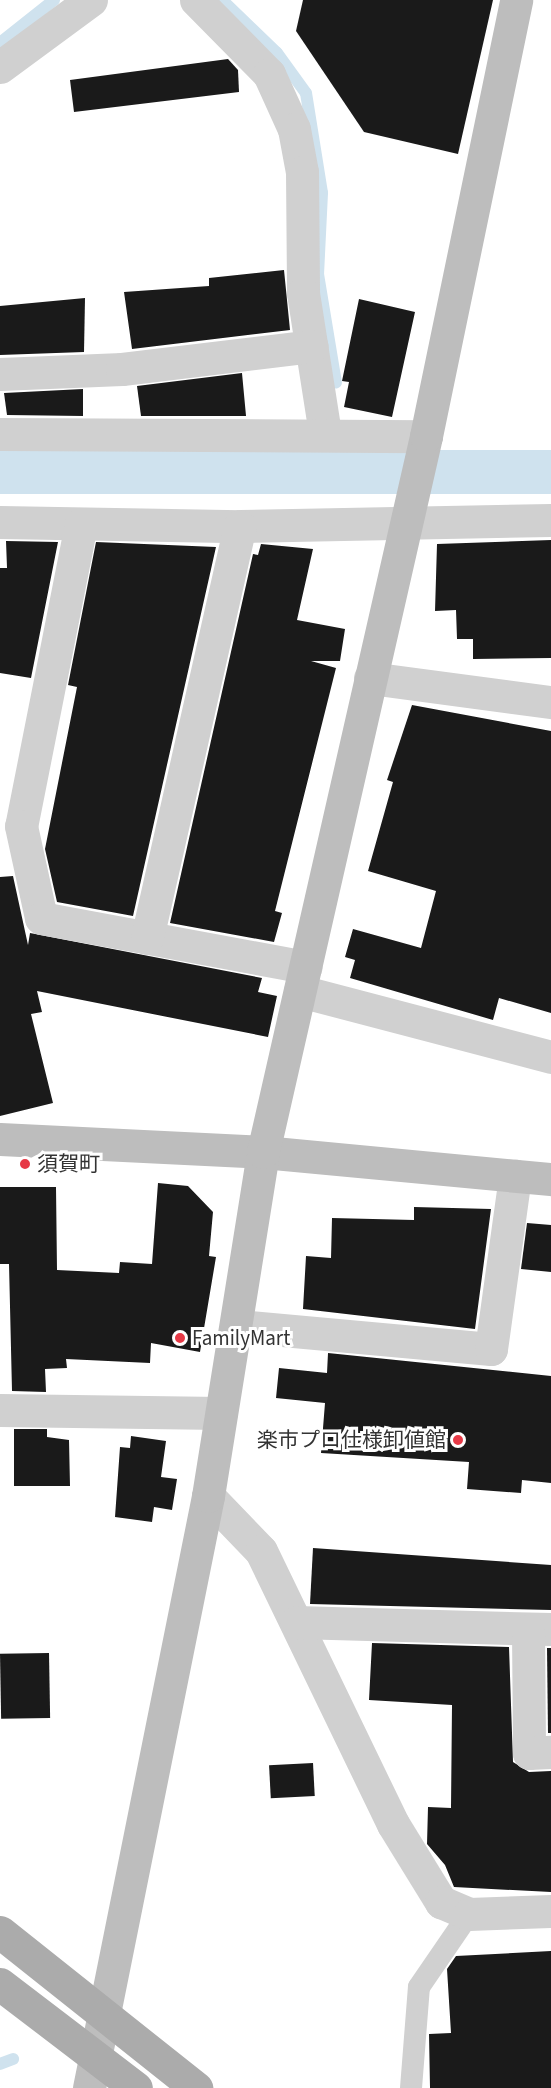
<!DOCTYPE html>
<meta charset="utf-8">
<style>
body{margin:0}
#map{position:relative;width:551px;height:2088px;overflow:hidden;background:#fff;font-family:"Source Sans 3","Noto Sans JP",sans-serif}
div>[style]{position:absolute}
.water>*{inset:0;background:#cfe2ee;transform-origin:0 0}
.stream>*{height:12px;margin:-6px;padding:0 6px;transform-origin:6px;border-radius:6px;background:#cfe2ee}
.building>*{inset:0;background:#1a1a1a;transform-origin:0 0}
.lane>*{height:22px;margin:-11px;padding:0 11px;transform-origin:11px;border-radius:11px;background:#d0d0d0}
.street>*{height:33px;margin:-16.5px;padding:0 16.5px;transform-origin:16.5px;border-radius:16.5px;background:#d0d0d0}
.secondary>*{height:33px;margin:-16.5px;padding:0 16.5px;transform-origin:16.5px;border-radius:16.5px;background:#bdbdbd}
.primary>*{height:33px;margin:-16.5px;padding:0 16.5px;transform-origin:16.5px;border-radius:16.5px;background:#ababab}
.dots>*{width:16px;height:16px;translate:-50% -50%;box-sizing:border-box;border:3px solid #fff;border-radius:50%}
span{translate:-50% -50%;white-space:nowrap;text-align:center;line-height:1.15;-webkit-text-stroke:6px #fff;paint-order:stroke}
.poi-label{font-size:21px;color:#333}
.left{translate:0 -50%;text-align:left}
.right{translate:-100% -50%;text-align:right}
</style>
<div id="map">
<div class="water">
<div style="left:0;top:450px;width:551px;height:44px"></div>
</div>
<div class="stream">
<div style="left:222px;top:0;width:76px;rotate:43.9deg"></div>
<div style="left:277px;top:53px;width:49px;rotate:54.1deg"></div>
<div style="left:306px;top:93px;width:101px;rotate:80.9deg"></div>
<div style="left:322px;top:193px;width:81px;rotate:92.8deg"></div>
<div style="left:318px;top:274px;width:110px;rotate:80.6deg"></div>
<div style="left:0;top:43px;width:69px;rotate:-38.5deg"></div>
<div style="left:0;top:2064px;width:14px;rotate:-21deg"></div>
</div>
<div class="building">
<div style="clip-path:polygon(303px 0,493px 0,458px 154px,364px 132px,296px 31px)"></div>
<div style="clip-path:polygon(228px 59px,238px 70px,239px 92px,74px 112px,70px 80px)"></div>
<div style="clip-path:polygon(284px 270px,290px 330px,132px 349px,124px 292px,209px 286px,209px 278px)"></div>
<div style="clip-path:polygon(85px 298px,84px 352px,0 355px,0 306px)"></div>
<div style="clip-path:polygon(359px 299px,415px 312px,392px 417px,344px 407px,349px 382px,342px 381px)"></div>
<div style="clip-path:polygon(242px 373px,246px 416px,141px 416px,137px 386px)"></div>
<div style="clip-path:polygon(83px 389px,83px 416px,7px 415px,4px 393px)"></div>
<div style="clip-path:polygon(551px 540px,551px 658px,473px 659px,473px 639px,457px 639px,456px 610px,435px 611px,437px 544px)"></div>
<div style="clip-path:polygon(6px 541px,58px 542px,31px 678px,0 673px,0 568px,7px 568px)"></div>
<div style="clip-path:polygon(96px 542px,216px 547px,133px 916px,57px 902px,45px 849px,77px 687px,68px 685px)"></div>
<div style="clip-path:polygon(261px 544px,313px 549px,297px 620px,345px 629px,340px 661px,311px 661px,336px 668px,275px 911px,282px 913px,274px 942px,170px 923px,253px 554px,258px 555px)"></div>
<div style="clip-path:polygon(412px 705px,551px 731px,551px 1013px,499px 998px,493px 1020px,350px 978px,355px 960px,345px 957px,353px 929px,421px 948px,436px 891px,368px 871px,393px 782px,387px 780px)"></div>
<div style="clip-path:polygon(13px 876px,28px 945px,30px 933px,262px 978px,258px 992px,277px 996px,268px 1037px,37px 991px,42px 1012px,31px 1014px,53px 1103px,0 1116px,0 877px)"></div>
<div style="clip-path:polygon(158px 1183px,188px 1186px,213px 1212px,209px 1256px,216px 1257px,200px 1352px,151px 1343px,150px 1363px,66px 1359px,67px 1368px,45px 1369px,46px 1392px,12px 1391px,9px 1264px,0 1264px,0 1187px,56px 1187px,57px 1270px,119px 1273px,120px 1262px,152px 1264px)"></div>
<div style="clip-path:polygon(414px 1207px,491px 1209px,475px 1329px,303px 1309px,306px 1256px,331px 1258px,332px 1218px,414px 1220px)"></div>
<div style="clip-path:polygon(527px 1223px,551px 1225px,551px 1272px,521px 1269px)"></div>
<div style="clip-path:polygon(328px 1353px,551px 1376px,551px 1483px,522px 1480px,521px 1493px,467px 1489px,469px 1462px,321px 1453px,325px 1403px,276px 1398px,279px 1368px,327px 1373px)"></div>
<div style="clip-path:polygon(14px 1429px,47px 1429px,47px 1437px,69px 1440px,70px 1486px,14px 1486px)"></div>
<div style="clip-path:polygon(131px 1436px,166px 1441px,161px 1477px,177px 1479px,172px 1510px,154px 1507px,152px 1522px,115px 1517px,120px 1447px,130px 1448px)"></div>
<div style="clip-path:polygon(313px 1548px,551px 1565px,551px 1610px,310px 1604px)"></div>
<div style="clip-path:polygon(372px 1643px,509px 1647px,513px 1762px,529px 1772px,551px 1771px,551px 1892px,454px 1887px,445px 1865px,427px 1844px,428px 1807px,451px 1808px,452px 1705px,369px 1700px)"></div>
<div style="clip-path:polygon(547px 1648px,551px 1648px,551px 1733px,548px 1733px)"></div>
<div style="left:49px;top:1653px;width:65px;height:49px;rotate:89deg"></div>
<div style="left:313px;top:1763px;width:33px;height:44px;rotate:87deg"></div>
<div style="clip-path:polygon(551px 1951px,551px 2088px,430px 2088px,429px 2034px,451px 2033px,447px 1969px,456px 1956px)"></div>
</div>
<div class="lane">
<div style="left:411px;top:2088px;width:101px;rotate:-85.5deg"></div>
<div style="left:419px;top:1987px;width:88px;rotate:-55.6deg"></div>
</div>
<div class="street">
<div style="left:196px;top:0;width:104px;rotate:45.4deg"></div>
<div style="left:269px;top:74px;width:60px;rotate:65.6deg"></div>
<div style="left:294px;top:129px;width:44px;rotate:79.5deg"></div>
<div style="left:302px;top:172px;width:121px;rotate:89.5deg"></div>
<div style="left:303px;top:293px;width:142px;rotate:81.1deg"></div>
<div style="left:0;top:67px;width:113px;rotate:-36.4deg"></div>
<div style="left:0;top:374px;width:122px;rotate:-2.3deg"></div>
<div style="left:122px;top:369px;width:191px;rotate:-6.9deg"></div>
<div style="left:0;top:434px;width:426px;rotate:0.3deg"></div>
<div style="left:0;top:522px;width:240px;rotate:1deg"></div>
<div style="left:240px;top:526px;width:311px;rotate:-1.1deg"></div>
<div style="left:81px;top:524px;width:308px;rotate:101.2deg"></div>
<div style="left:21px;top:826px;width:94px;rotate:77.7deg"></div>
<div style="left:41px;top:918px;width:269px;rotate:10.5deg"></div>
<div style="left:370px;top:678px;width:183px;rotate:7.6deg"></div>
<div style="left:147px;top:938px;width:422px;rotate:-77.3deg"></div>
<div style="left:300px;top:991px;width:260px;rotate:14.7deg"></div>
<div style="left:238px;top:1326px;width:254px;rotate:5.2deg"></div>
<div style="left:491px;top:1349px;width:175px;rotate:-82.1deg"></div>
<div style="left:0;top:1410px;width:221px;rotate:0.8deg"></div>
<div style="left:208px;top:1496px;width:76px;rotate:46.1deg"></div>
<div style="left:261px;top:1551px;width:303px;rotate:64.2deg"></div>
<div style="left:393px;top:1824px;width:92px;rotate:58.4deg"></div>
<div style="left:441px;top:1902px;width:30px;rotate:23deg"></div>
<div style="left:469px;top:1914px;width:82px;rotate:-2.1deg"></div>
<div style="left:296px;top:1622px;width:255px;rotate:1.6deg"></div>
<div style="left:528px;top:1631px;width:122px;rotate:89.5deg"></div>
<div style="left:529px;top:1753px;width:22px;rotate:-3deg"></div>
</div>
<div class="secondary">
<div style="left:0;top:1139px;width:263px;rotate:2.8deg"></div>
<div style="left:263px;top:1152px;width:289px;rotate:5.4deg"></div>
<div style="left:89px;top:2088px;width:604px;rotate:-78.63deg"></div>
<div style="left:208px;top:1496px;width:348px;rotate:-80.9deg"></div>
<div style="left:263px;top:1152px;width:734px;rotate:-77.17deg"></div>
<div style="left:426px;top:436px;width:445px;rotate:-78.3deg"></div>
</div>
<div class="primary">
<div style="left:0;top:1932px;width:251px;rotate:38.5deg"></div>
<div style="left:0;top:1984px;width:171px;rotate:37.4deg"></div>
</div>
<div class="dots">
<div style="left:25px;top:1164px;background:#e63946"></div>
<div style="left:180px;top:1338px;background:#e63946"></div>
<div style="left:458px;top:1440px;background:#e63946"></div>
</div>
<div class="poi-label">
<span class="left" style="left:37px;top:1164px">須賀町</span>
<span class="left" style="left:192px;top:1338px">FamilyMart</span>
<span class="right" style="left:446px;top:1440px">楽市プロ仕様卸値館</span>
</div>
</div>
